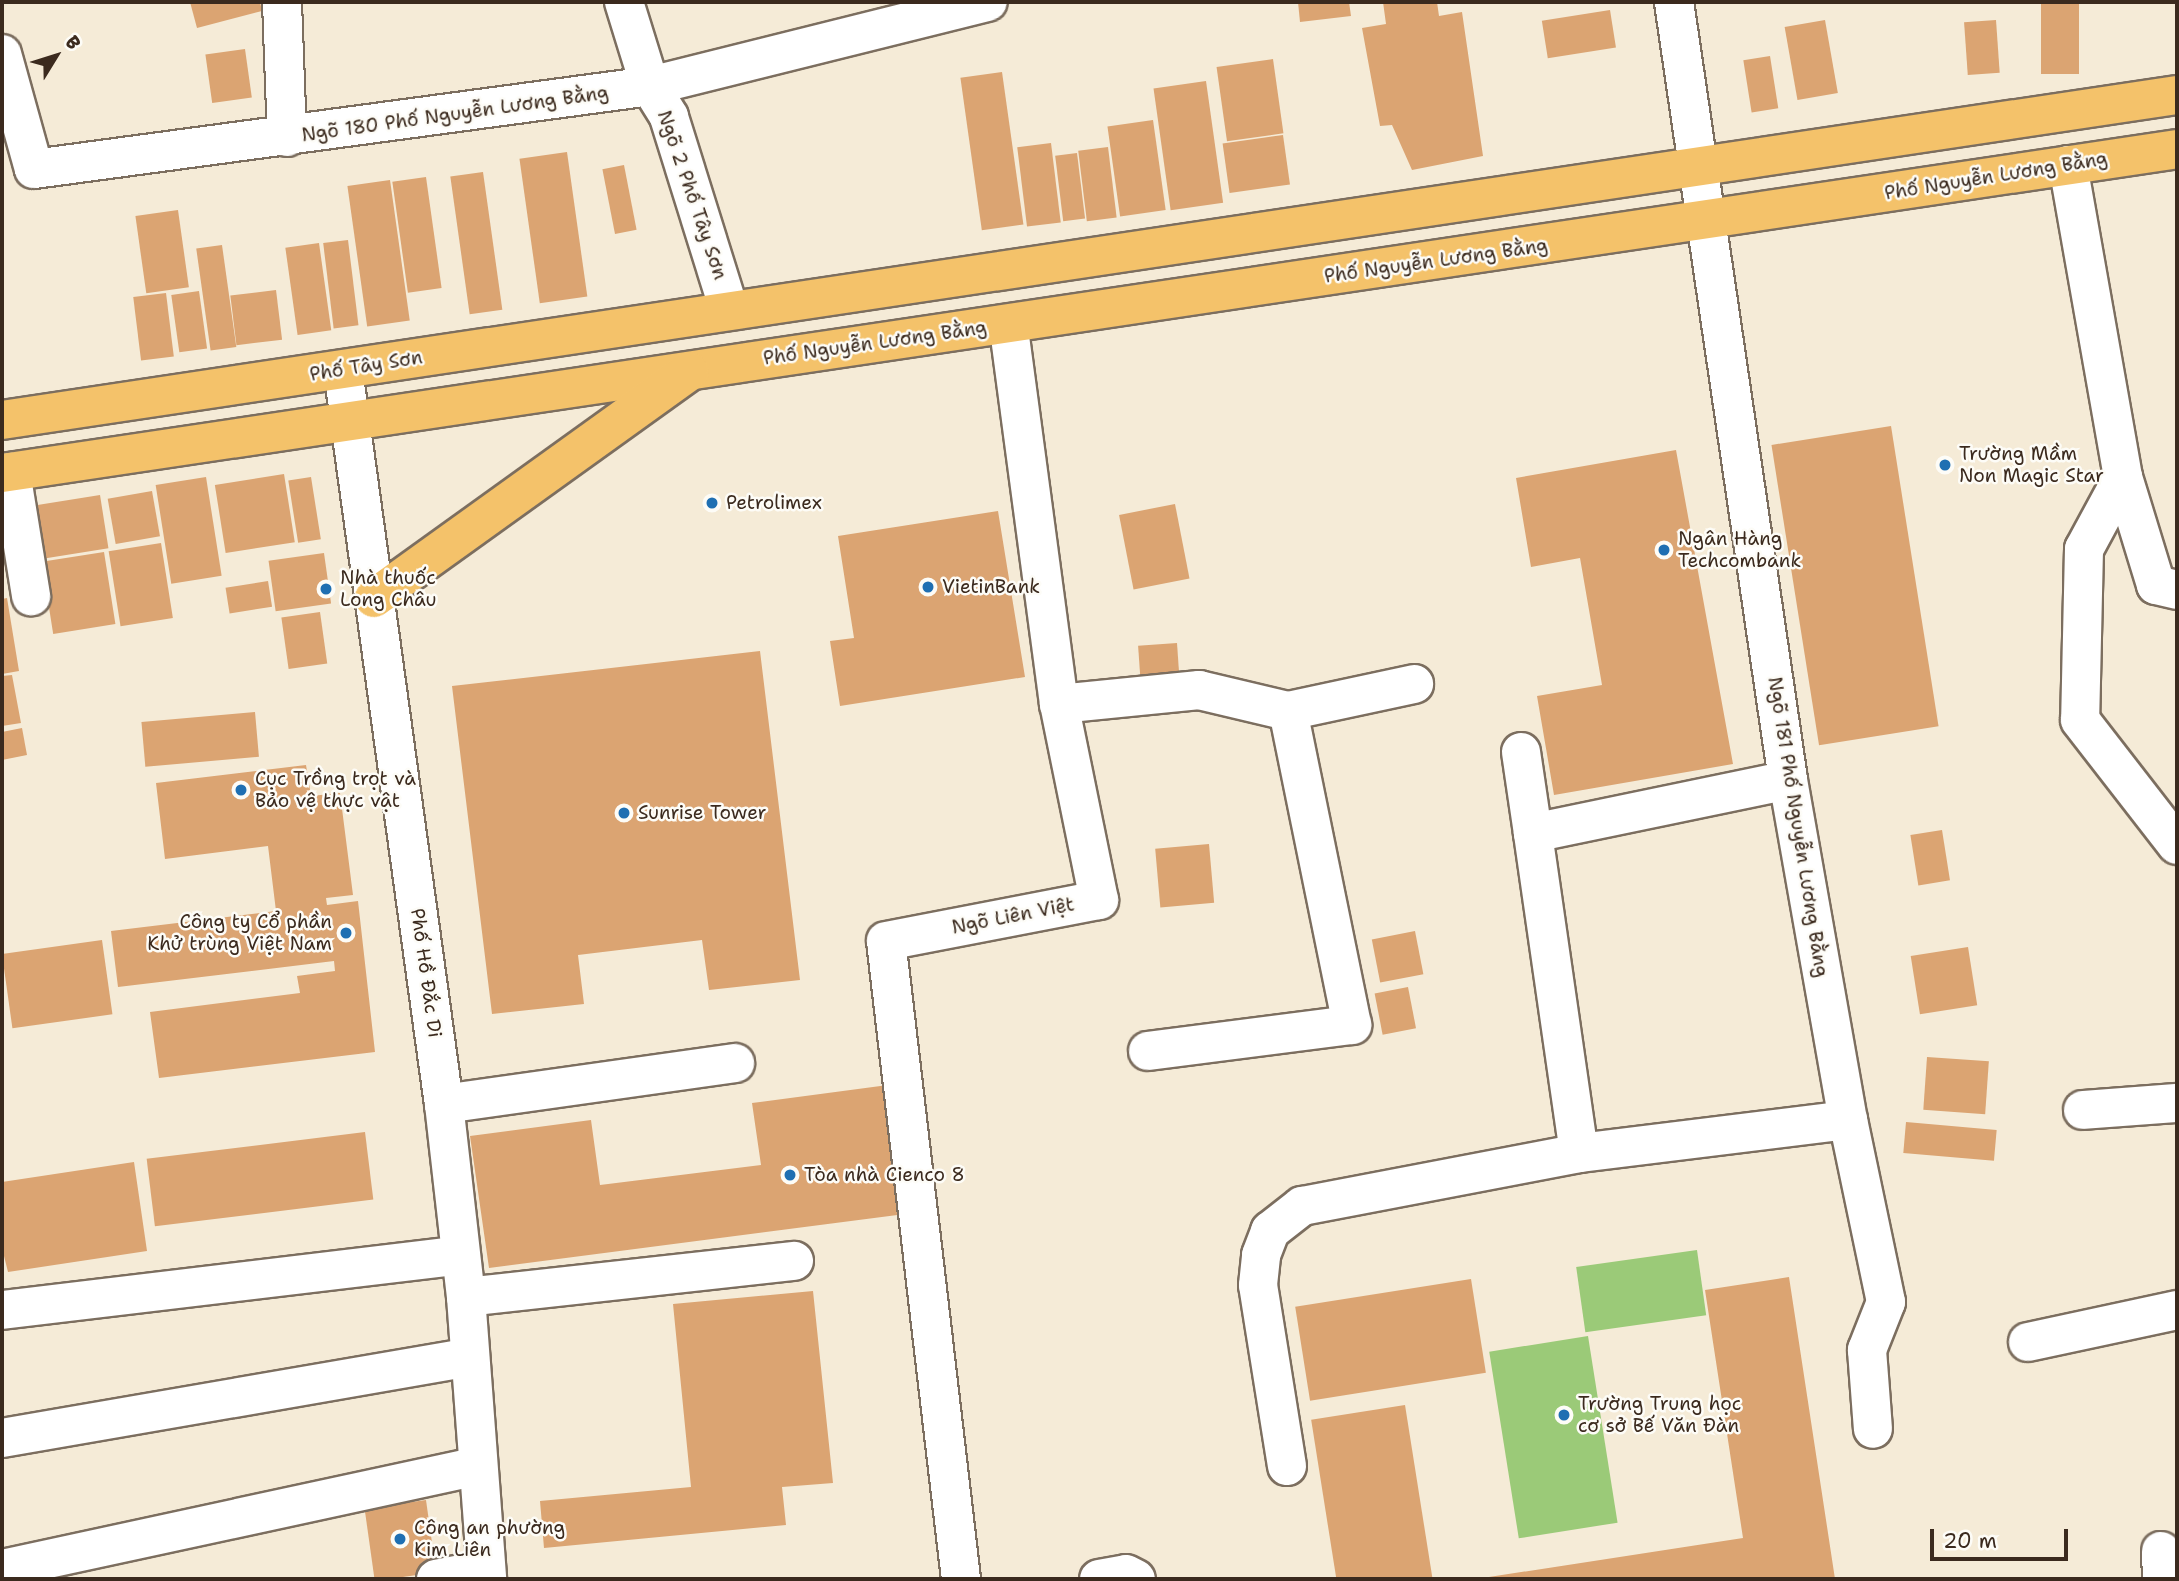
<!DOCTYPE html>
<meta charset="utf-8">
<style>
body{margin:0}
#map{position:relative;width:2179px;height:1581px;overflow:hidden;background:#f5ebd7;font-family:"Shantell Sans",sans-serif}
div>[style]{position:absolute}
.green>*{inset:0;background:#9bca78;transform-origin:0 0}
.building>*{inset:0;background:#dba472;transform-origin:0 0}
.roads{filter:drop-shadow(2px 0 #7c6e5f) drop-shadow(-2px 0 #7c6e5f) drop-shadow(0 2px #7c6e5f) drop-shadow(0 -2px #7c6e5f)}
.minor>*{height:38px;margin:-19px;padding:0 19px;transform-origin:19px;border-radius:19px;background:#fff}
.major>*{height:38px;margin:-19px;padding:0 19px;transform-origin:19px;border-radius:19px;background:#f4c26a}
.dots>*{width:19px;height:19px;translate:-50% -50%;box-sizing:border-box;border:4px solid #fdfcf7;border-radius:50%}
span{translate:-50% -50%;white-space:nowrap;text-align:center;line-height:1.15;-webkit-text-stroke:5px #fdfcf7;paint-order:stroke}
.street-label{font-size:19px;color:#3b2a1e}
.poi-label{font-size:19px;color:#3b2a1e}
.left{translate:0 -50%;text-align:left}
.right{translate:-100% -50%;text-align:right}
.frame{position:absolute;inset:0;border:4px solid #3b2a1e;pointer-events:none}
.north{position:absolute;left:21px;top:21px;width:70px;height:70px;-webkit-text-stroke:5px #fdfcf7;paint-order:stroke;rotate:52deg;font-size:19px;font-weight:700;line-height:28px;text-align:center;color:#3b2a1e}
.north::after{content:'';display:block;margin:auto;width:24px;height:32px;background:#3b2a1e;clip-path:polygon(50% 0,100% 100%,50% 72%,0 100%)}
.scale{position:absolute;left:1930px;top:1529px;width:138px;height:32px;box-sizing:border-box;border:4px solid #3b2a1e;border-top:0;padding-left:9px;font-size:21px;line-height:24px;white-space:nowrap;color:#3b2a1e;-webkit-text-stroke:5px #fdfcf7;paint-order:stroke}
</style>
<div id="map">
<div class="green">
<div style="left:1697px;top:1250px;width:66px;height:122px;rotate:82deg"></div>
<div style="left:1588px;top:1336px;width:189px;height:100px;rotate:81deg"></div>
</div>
<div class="building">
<div style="clip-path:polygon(190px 2px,260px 2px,262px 11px,197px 28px)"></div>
<div style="clip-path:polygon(1298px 2px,1349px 2px,1351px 16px,1300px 22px)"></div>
<div style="clip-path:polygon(1383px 2px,1437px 2px,1439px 16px,1462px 12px,1483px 156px,1412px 170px,1392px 125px,1380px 126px,1362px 28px,1386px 24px)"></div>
<div style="left:2041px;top:2px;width:38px;height:72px"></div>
<div style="left:1610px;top:10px;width:38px;height:69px;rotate:81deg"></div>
<div style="left:1825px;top:20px;width:74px;height:41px;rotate:80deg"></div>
<div style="left:1996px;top:20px;width:53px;height:32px;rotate:86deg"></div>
<div style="left:245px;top:49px;width:49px;height:40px;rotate:82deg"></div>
<div style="left:1770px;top:56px;width:53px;height:27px;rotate:81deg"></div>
<div style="left:1273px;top:59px;width:75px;height:57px;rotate:82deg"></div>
<div style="left:1002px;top:72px;width:154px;height:42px;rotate:82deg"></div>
<div style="left:1206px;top:81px;width:123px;height:53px;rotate:82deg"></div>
<div style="left:1153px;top:120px;width:91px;height:46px;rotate:82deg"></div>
<div style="left:1283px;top:135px;width:50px;height:61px;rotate:82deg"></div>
<div style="left:1051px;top:143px;width:80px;height:34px;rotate:83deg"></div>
<div style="left:1108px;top:147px;width:71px;height:30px;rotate:83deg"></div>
<div style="left:567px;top:152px;width:146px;height:48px;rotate:82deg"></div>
<div style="left:1077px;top:153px;width:66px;height:22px;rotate:83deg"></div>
<div style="left:624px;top:165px;width:66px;height:22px;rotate:79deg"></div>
<div style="left:483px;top:172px;width:139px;height:33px;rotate:82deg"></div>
<div style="left:426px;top:177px;width:112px;height:34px;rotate:82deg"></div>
<div style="left:390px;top:180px;width:142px;height:43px;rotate:82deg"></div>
<div style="left:178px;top:210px;width:78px;height:43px;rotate:82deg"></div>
<div style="left:348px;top:240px;width:86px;height:25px;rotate:83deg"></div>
<div style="left:319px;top:243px;width:88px;height:34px;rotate:82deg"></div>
<div style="left:222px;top:245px;width:103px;height:26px;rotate:82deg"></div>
<div style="left:276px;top:290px;width:50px;height:46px;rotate:83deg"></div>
<div style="left:199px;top:291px;width:58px;height:28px;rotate:82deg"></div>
<div style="left:166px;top:293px;width:64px;height:33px;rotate:83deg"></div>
<div style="left:1891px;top:426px;width:304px;height:121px;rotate:81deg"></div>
<div style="clip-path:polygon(1676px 450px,1733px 764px,1554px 795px,1537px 696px,1602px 685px,1580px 558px,1531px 567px,1516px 478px)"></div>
<div style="left:284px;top:474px;width:69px;height:70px;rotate:81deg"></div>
<div style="left:206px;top:477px;width:100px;height:51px;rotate:81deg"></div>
<div style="left:311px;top:477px;width:63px;height:23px;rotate:81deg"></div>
<div style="left:152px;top:491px;width:46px;height:45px;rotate:80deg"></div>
<div style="left:100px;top:495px;width:54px;height:68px;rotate:81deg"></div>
<div style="left:1175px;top:504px;width:76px;height:57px;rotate:79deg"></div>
<div style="clip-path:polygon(998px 511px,1025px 677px,840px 706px,830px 641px,854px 638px,838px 536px)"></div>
<div style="left:161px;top:543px;width:76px;height:53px;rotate:81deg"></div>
<div style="left:104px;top:552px;width:73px;height:63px;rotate:81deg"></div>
<div style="left:324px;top:553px;width:51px;height:56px;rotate:82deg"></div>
<div style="left:268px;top:581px;width:26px;height:43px;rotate:81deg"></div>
<div style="clip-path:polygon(7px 598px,19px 671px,2px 674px,2px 599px)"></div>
<div style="left:320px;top:612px;width:52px;height:39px;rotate:82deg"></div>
<div style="left:1177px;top:643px;width:30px;height:39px;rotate:86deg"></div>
<div style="clip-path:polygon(760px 651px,800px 980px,709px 990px,702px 940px,578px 955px,584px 1004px,492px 1014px,452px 686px)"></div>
<div style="clip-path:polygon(12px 675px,21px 723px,2px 726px,2px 676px)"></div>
<div style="left:255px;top:712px;width:45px;height:114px;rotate:85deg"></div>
<div style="clip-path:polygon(22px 728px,27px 755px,2px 760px,2px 732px)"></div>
<div style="clip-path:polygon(306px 765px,311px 796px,340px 793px,353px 895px,326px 898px,327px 905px,358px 901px,375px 1052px,159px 1078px,150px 1012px,300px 993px,297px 976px,335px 971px,334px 961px,118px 987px,111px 931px,276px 911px,268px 846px,165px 859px,156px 783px)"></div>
<div style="left:1942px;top:830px;width:51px;height:32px;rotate:81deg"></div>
<div style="left:1209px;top:844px;width:59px;height:54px;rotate:85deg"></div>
<div style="left:1415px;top:931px;width:44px;height:44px;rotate:79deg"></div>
<div style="left:102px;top:940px;width:75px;height:101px;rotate:82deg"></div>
<div style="left:1968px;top:947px;width:59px;height:58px;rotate:81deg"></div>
<div style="left:1408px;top:987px;width:42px;height:34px;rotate:79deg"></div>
<div style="left:1927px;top:1057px;width:62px;height:53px;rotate:4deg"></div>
<div style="clip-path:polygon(888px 1085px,905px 1214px,489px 1268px,470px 1136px,591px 1120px,600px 1185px,761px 1165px,752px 1103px)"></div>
<div style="left:1906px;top:1122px;width:91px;height:31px;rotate:5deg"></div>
<div style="left:365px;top:1132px;width:68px;height:220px;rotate:83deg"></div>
<div style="clip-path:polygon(134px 1162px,147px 1251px,8px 1272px,2px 1248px,2px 1182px)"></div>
<div style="clip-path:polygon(1789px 1277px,1835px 1579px,1476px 1579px,1743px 1538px,1705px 1290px)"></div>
<div style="left:1471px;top:1279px;width:95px;height:178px;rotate:81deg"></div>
<div style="clip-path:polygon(813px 1291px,833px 1483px,782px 1487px,786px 1525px,544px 1548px,540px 1501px,691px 1487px,673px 1304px)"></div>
<div style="left:1405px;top:1405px;width:176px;height:95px;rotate:81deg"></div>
<div style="left:426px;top:1500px;width:73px;height:62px;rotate:82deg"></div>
</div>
<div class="roads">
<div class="minor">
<div style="left:282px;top:2px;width:135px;rotate:87.9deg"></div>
<div style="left:624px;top:2px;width:88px;rotate:72.8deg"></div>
<div style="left:650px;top:86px;width:36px;rotate:58deg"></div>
<div style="left:669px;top:117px;width:202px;rotate:72.7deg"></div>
<div style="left:1674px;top:2px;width:786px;rotate:81.66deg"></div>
<div style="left:1788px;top:780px;width:345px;rotate:80deg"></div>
<div style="left:1848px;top:1120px;width:186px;rotate:78.2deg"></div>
<div style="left:1886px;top:1302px;width:52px;rotate:111.6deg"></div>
<div style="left:1867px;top:1350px;width:79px;rotate:85.7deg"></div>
<div style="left:2px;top:54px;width:119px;rotate:74.5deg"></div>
<div style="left:34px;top:169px;width:622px;rotate:-7.67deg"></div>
<div style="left:650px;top:86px;width:348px;rotate:-14deg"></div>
<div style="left:2068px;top:165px;width:317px;rotate:80deg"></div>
<div style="left:2123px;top:477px;width:82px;rotate:118.4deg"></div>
<div style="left:2084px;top:549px;width:171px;rotate:91.3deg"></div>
<div style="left:2080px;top:720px;width:158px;rotate:52.2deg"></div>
<div style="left:343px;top:370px;width:741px;rotate:82.17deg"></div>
<div style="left:444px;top:1104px;width:194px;rotate:83.5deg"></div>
<div style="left:466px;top:1297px;width:283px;rotate:85.7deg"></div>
<div style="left:11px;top:472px;width:126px;rotate:80.8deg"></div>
<div style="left:2123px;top:477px;width:113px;rotate:73deg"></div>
<div style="left:2156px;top:585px;width:22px;rotate:13deg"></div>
<div style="left:1059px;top:704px;width:141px;rotate:-5.7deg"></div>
<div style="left:1199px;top:690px;width:91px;rotate:13.3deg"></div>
<div style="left:1288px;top:711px;width:129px;rotate:-12.1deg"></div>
<div style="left:1521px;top:752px;width:82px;rotate:81.6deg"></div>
<div style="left:1148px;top:1051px;width:206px;rotate:-7.3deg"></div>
<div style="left:1352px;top:1025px;width:320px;rotate:-101.5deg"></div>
<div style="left:444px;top:1104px;width:294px;rotate:-8deg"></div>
<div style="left:2083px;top:1110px;width:94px;rotate:-4.3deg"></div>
<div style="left:1579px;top:1153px;width:323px;rotate:-98.2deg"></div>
<div style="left:1533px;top:833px;width:260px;rotate:-11.7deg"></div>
<div style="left:466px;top:1297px;width:330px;rotate:-6.3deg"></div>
<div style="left:2px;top:1310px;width:461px;rotate:-6.8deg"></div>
<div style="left:2028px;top:1342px;width:152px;rotate:-12.1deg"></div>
<div style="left:2px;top:1438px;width:475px;rotate:-9.8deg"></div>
<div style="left:1287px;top:1466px;width:183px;rotate:-99.1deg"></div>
<div style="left:1258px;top:1285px;width:30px;rotate:-84deg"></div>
<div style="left:1261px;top:1255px;width:26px;rotate:-69deg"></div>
<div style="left:1270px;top:1231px;width:41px;rotate:-38deg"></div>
<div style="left:1302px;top:1206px;width:282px;rotate:-10.8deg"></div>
<div style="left:1579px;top:1153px;width:271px;rotate:-7deg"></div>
<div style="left:2161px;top:1551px;width:28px;rotate:88deg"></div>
<div style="left:2px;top:1569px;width:486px;rotate:-12.2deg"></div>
<div style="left:436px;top:1579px;width:51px;rotate:-11.3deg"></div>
<div style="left:961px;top:1579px;width:642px;rotate:-96.7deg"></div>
<div style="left:886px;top:941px;width:217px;rotate:-10.9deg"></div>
<div style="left:1099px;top:900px;width:200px;rotate:-101.5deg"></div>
<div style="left:1059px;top:704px;width:383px;rotate:-97.6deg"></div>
<div style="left:1099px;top:1579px;width:27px;rotate:-10deg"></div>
<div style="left:1126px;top:1574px;width:11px;rotate:27deg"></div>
</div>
<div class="major">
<div style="left:2px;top:420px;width:2199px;rotate:-8.5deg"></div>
<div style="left:2px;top:473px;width:2199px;rotate:-8.47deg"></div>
<div style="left:374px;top:598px;width:388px;rotate:-35.7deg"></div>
</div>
</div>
<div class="dots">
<div style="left:1945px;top:465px;background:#1f6fb2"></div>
<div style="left:712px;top:503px;background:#1f6fb2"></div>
<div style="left:1664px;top:550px;background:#1f6fb2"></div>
<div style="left:928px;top:587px;background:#1f6fb2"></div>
<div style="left:326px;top:589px;background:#1f6fb2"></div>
<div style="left:241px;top:790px;background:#1f6fb2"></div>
<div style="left:624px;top:813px;background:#1f6fb2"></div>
<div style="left:346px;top:933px;background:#1f6fb2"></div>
<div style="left:790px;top:1175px;background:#1f6fb2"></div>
<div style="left:1564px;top:1415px;background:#1f6fb2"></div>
<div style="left:400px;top:1539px;background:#1f6fb2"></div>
</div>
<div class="street-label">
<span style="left:455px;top:114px;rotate:-8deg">Ngõ 180 Phố Nguyễn Lương Bằng</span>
<span style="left:1996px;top:176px;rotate:-9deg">Phố Nguyễn Lương Bằng</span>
<span style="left:692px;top:195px;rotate:71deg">Ngõ 2 Phố Tây Sơn</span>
<span style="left:1436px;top:261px;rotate:-8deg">Phố Nguyễn Lương Bằng</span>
<span style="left:875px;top:343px;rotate:-8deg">Phố Nguyễn Lương Bằng</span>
<span style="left:366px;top:366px;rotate:-9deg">Phố Tây Sơn</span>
<span style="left:1798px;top:827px;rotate:81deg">Ngõ 181 Phố Nguyễn Lương Bằng</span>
<span style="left:1013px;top:916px;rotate:-11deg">Ngõ Liên Việt</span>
<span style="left:426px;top:973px;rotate:82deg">Phố Hồ Đắc Di</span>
</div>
<div class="poi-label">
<span class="left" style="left:1959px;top:465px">Trường Mầm<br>Non Magic Star</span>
<span class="left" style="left:726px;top:503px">Petrolimex</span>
<span class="left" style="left:1678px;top:550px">Ngân Hàng<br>Techcombank</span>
<span class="left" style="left:340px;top:589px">Nhà thuốc<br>Long Châu</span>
<span class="left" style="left:942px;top:587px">VietinBank</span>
<span class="left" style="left:255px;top:790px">Cục Trồng trọt và<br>Bảo vệ thực vật</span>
<span class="left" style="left:638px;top:813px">Sunrise Tower</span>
<span class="right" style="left:332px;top:933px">Công ty Cổ phần<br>Khử trùng Việt Nam</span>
<span class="left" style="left:804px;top:1175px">Tòa nhà Cienco 8</span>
<span class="left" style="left:1578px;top:1415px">Trường Trung học<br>cơ sở Bế Văn Đàn</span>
<span class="left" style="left:414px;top:1539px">Công an phường<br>Kim Liên</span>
</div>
<div class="frame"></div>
<div class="north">B</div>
<div class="scale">20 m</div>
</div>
